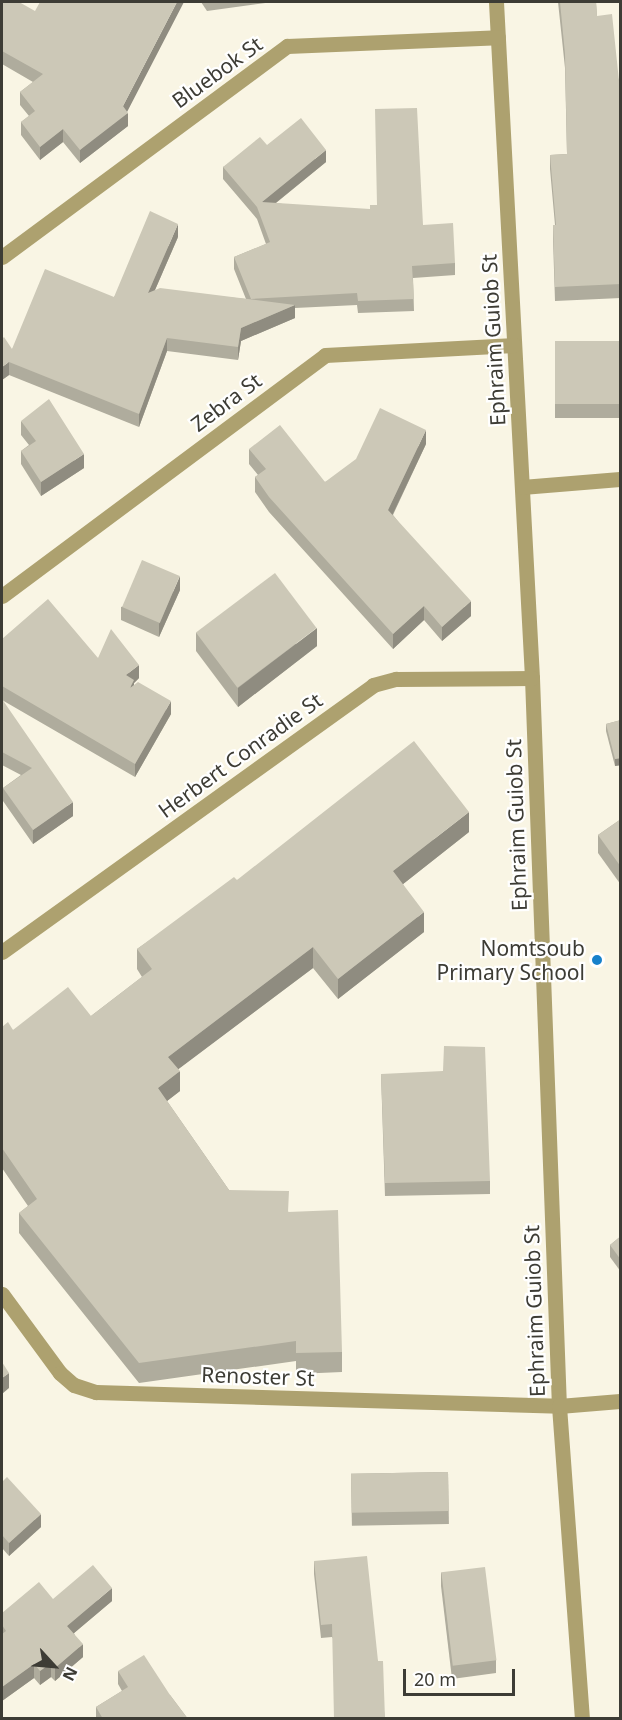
<!DOCTYPE html>
<style>
body{margin:0}
#map{position:relative;width:622px;height:1720px;overflow:hidden;background:#f9f5e4;font-family:"Noto Sans",sans-serif}
div>[style]{position:absolute}
.minor>*{height:15px;margin:-7.5px;padding:0 7.5px;transform-origin:7.5px;border-radius:7.5px;background:#ada16f}
.wall>*{inset:0;background:#afac9d;transform-origin:0 0}
.shaded-wall>*{inset:0;background:#8f8c80}
.building>*{inset:0;background:#ccc8b7;transform-origin:0 0}
.dots>*{width:16px;height:16px;translate:-50% -50%;box-sizing:border-box;border:3px solid #fff;border-radius:50%}
span{translate:-50% -50%;white-space:nowrap;text-align:center;line-height:1.15;-webkit-text-stroke:4.5px #fff;paint-order:stroke}
.street-label{font-size:21px;color:#3d3c35}
.poi-label{font-size:21px;color:#3d3c35}
.right{translate:-100% -50%;text-align:right}
.frame{position:absolute;inset:0;border:3px solid #3d3c35;pointer-events:none}
.north{position:absolute;left:24px;top:1636px;width:60px;height:60px;-webkit-text-stroke:4px #fff;paint-order:stroke;rotate:116deg;font-size:16px;font-weight:700;line-height:24px;text-align:center;color:#3d3c35}
.north::after{content:'';display:block;margin:auto;width:21px;height:27px;background:#3d3c35;clip-path:polygon(50% 0,100% 100%,50% 72%,0 100%)}
.scale{position:absolute;left:403px;top:1669px;width:112px;height:27px;box-sizing:border-box;border:3px solid #3d3c35;border-top:0;padding-left:8px;font-size:18px;line-height:21px;white-space:nowrap;color:#3d3c35;-webkit-text-stroke:4px #fff;paint-order:stroke}
</style>
<div id="map">
<div class="minor">
<div style="left:496px;top:2px;width:677px;rotate:86.95deg"></div>
<div style="left:532px;top:678px;width:729px;rotate:87.88deg"></div>
<div style="left:559px;top:1406px;width:313px;rotate:85.8deg"></div>
<div style="left:2px;top:257px;width:355px;rotate:-36.5deg"></div>
<div style="left:287px;top:46px;width:211px;rotate:-2.4deg"></div>
<div style="left:522px;top:487px;width:98px;rotate:-4.7deg"></div>
<div style="left:2px;top:596px;width:403px;rotate:-36.7deg"></div>
<div style="left:325px;top:355px;width:189px;rotate:-3deg"></div>
<div style="left:2px;top:952px;width:457px;rotate:-35.7deg"></div>
<div style="left:373px;top:685px;width:24px;rotate:-15deg"></div>
<div style="left:396px;top:679px;width:136px;rotate:-0.4deg"></div>
<div style="left:2px;top:1294px;width:98px;rotate:53.7deg"></div>
<div style="left:60px;top:1373px;width:18px;rotate:41deg"></div>
<div style="left:74px;top:1385px;width:23px;rotate:18deg"></div>
<div style="left:96px;top:1392px;width:463px;rotate:1.7deg"></div>
<div style="left:559px;top:1406px;width:61px;rotate:-4.7deg"></div>
</div>
<div class="wall">
<div style="clip-path:polygon(2px 2px,127px 112px,128px 126px,80px 163px,63px 142px,40px 160px,21px 135px,21px 122px,29px 116px,20px 105px,20px 92px,33px 82px,2px 64px)"></div>
<div style="clip-path:polygon(201px 2px,273px 2px,207px 11px)"></div>
<div style="clip-path:polygon(555px 2px,596px 2px,597px 16px,619px 81px,621px 81px,621px 298px,555px 301px,553px 239px,553px 225px,555px 225px,550px 169px,550px 155px,567px 154px,565px 68px,558px 2px)"></div>
<div style="clip-path:polygon(267px 145px,326px 162px,276px 203px,423px 225px,455px 263px,455px 275px,413px 278px,414px 311px,358px 313px,357px 305px,295px 308px,295px 318px,241px 341px,238px 360px,167px 351px,139px 427px,9px 375px,2px 380px,12px 349px,114px 297px,178px 237px,155px 290px,246px 299px,234px 269px,234px 257px,266px 244px,257px 219px,223px 179px,223px 167px)"></div>
<div style="left:621px;top:341px;width:77px;height:66px;rotate:90deg"></div>
<div style="clip-path:polygon(21px 421px,84px 468px,41px 496px,21px 464px,21px 451px,29px 445px,21px 435px)"></div>
<div style="clip-path:polygon(426px 444px,393px 515px,471px 616px,442px 641px,424px 620px,393px 649px,269px 512px,255px 492px,255px 477px,258px 475px,249px 464px,249px 449px,325px 482px)"></div>
<div style="clip-path:polygon(180px 590px,159px 637px,121px 620px,121px 607px)"></div>
<div style="clip-path:polygon(196px 633px,317px 646px,238px 707px,196px 651px)"></div>
<div style="clip-path:polygon(2px 639px,98px 658px,139px 678px,134px 683px,134px 685px,171px 714px,135px 777px,2px 700px,73px 816px,33px 844px,3px 801px,3px 788px,21px 775px,2px 765px)"></div>
<div style="clip-path:polygon(621px 720px,621px 765px,615px 766px,606px 731px,606px 724px)"></div>
<div style="clip-path:polygon(621px 819px,621px 885px,598px 853px,598px 835px)"></div>
<div style="clip-path:polygon(469px 832px,403px 884px,424px 932px,338px 999px,313px 968px,178px 1069px,180px 1091px,167px 1101px,229px 1190px,289px 1212px,342px 1352px,342px 1372px,296px 1374px,296px 1361px,139px 1383px,19px 1233px,19px 1213px,28px 1206px,2px 1168px,2px 1027px,13px 1030px,91px 1016px,142px 977px,137px 969px,137px 949px,237px 880px)"></div>
<div style="clip-path:polygon(381px 1074px,490px 1181px,490px 1194px,385px 1196px)"></div>
<div style="clip-path:polygon(621px 1236px,621px 1272px,610px 1257px,610px 1245px)"></div>
<div style="left:448px;top:1472px;width:52px;height:97px;rotate:89deg"></div>
<div style="clip-path:polygon(2px 1482px,41px 1527px,9px 1556px,2px 1548px)"></div>
<div style="clip-path:polygon(314px 1561px,378px 1661px,385px 1719px,332px 1637px,321px 1638px,314px 1574px)"></div>
<div style="clip-path:polygon(441px 1572px,496px 1660px,496px 1673px,452px 1679px,441px 1586px)"></div>
<div style="clip-path:polygon(53px 1599px,112px 1601px,74px 1633px,83px 1657px,55px 1681px,51px 1677px,40px 1685px,34px 1678px,2px 1701px,2px 1613px)"></div>
<div style="clip-path:polygon(118px 1671px,170px 1695px,188px 1719px,96px 1719px,96px 1707px,122px 1691px,118px 1684px)"></div>
</div>
<div class="shaded-wall">
<div style="clip-path:polygon(177px 2px,184px 2px,126px 114px,128px 113px,128px 126px,80px 163px,80px 150px,123px 106px)"></div>
<div style="clip-path:polygon(63px 129px,63px 142px,40px 160px,40px 147px)"></div>
<div style="clip-path:polygon(326px 150px,326px 162px,262px 214px,262px 202px)"></div>
<div style="clip-path:polygon(178px 224px,178px 237px,148px 306px,148px 293px)"></div>
<div style="clip-path:polygon(295px 305px,295px 318px,241px 341px,238px 360px,238px 347px,241px 328px)"></div>
<div style="clip-path:polygon(167px 338px,167px 351px,139px 427px,139px 414px)"></div>
<div style="clip-path:polygon(9px 362px,9px 375px,2px 380px,2px 367px)"></div>
<div style="clip-path:polygon(426px 430px,426px 444px,388px 524px,388px 510px)"></div>
<div style="clip-path:polygon(84px 454px,84px 468px,41px 496px,41px 482px)"></div>
<div style="clip-path:polygon(180px 576px,180px 590px,159px 637px,159px 624px)"></div>
<div style="clip-path:polygon(471px 601px,471px 616px,442px 641px,442px 627px)"></div>
<div style="clip-path:polygon(424px 606px,424px 620px,393px 649px,393px 634px)"></div>
<div style="clip-path:polygon(317px 628px,317px 646px,238px 707px,238px 688px)"></div>
<div style="clip-path:polygon(139px 665px,139px 678px,134px 683px,134px 694px,126px 675px)"></div>
<div style="clip-path:polygon(171px 701px,171px 714px,135px 777px,135px 764px)"></div>
<div style="clip-path:polygon(621px 758px,621px 765px,615px 766px,615px 759px)"></div>
<div style="clip-path:polygon(73px 802px,73px 816px,33px 844px,33px 830px)"></div>
<div style="clip-path:polygon(469px 812px,469px 832px,393px 892px,393px 871px)"></div>
<div style="clip-path:polygon(424px 912px,424px 932px,338px 999px,338px 979px)"></div>
<div style="clip-path:polygon(313px 947px,313px 968px,168px 1077px,168px 1057px)"></div>
<div style="clip-path:polygon(180px 1071px,180px 1091px,158px 1108px,158px 1088px)"></div>
<div style="clip-path:polygon(9px 1373px,9px 1388px,2px 1394px,2px 1378px)"></div>
<div style="clip-path:polygon(41px 1514px,41px 1527px,9px 1556px,9px 1543px)"></div>
<div style="clip-path:polygon(112px 1588px,112px 1601px,67px 1639px,67px 1626px)"></div>
<div style="clip-path:polygon(83px 1644px,83px 1657px,55px 1681px,55px 1668px)"></div>
<div style="clip-path:polygon(51px 1663px,51px 1677px,40px 1685px,40px 1671px)"></div>
<div style="clip-path:polygon(34px 1664px,34px 1678px,2px 1701px,2px 1687px)"></div>
</div>
<div class="building">
<div style="clip-path:polygon(2px 2px,19px 2px,35px 11px,40px 2px,177px 2px,123px 106px,128px 113px,80px 150px,63px 129px,40px 147px,21px 122px,35px 111px,20px 92px,43px 74px,2px 51px)"></div>
<div style="clip-path:polygon(560px 2px,596px 2px,597px 16px,612px 14px,619px 81px,621px 81px,621px 284px,555px 287px,553px 225px,556px 225px,550px 155px,567px 154px,565px 54px)"></div>
<div style="clip-path:polygon(417px 108px,423px 225px,453px 223px,455px 263px,412px 266px,414px 299px,358px 301px,357px 293px,251px 299px,234px 257px,270px 242px,257px 207px,223px 167px,260px 137px,267px 145px,301px 118px,326px 150px,262px 202px,370px 209px,370px 205px,377px 205px,375px 109px)"></div>
<div style="clip-path:polygon(150px 211px,178px 224px,148px 293px,160px 288px,295px 305px,241px 328px,238px 347px,167px 338px,139px 414px,9px 362px,2px 367px,2px 339px,4px 337px,12px 349px,45px 269px,114px 297px)"></div>
<div style="left:621px;top:341px;width:63px;height:66px;rotate:90deg"></div>
<div style="clip-path:polygon(49px 399px,84px 454px,41px 482px,21px 451px,36px 441px,21px 421px)"></div>
<div style="clip-path:polygon(380px 408px,426px 430px,388px 510px,471px 601px,442px 627px,424px 606px,393px 634px,269px 497px,255px 477px,266px 469px,249px 449px,280px 425px,325px 482px,356px 459px)"></div>
<div style="left:142px;top:560px;width:41px;height:51px;rotate:23deg"></div>
<div style="left:275px;top:573px;width:69px;height:99px;rotate:53deg"></div>
<div style="clip-path:polygon(48px 599px,98px 658px,111px 629px,139px 665px,126px 675px,134px 680px,130px 688px,138px 682px,171px 701px,135px 764px,2px 686px,2px 639px)"></div>
<div style="clip-path:polygon(2px 699px,73px 802px,33px 830px,3px 788px,32px 768px,2px 752px)"></div>
<div style="clip-path:polygon(621px 720px,621px 758px,615px 759px,606px 724px)"></div>
<div style="clip-path:polygon(414px 741px,469px 812px,393px 871px,424px 912px,338px 979px,313px 947px,168px 1057px,180px 1071px,158px 1088px,229px 1190px,289px 1191px,288px 1212px,338px 1210px,342px 1352px,296px 1353px,296px 1341px,139px 1363px,19px 1213px,37px 1199px,2px 1148px,2px 1027px,8px 1022px,13px 1030px,68px 987px,91px 1016px,152px 969px,137px 949px,234px 877px,237px 880px)"></div>
<div style="clip-path:polygon(621px 819px,621px 867px,598px 835px)"></div>
<div style="clip-path:polygon(444px 1046px,485px 1047px,490px 1181px,385px 1183px,381px 1074px,443px 1071px)"></div>
<div style="clip-path:polygon(621px 1236px,621px 1260px,610px 1245px)"></div>
<div style="clip-path:polygon(2px 1362px,9px 1373px,2px 1378px)"></div>
<div style="left:448px;top:1472px;width:39px;height:97px;rotate:89deg"></div>
<div style="clip-path:polygon(7px 1477px,41px 1514px,9px 1543px,2px 1535px,2px 1482px)"></div>
<div style="clip-path:polygon(367px 1556px,378px 1661px,383px 1661px,385px 1719px,334px 1719px,332px 1624px,321px 1625px,314px 1561px)"></div>
<div style="clip-path:polygon(93px 1565px,112px 1588px,67px 1626px,83px 1644px,55px 1668px,51px 1663px,40px 1671px,34px 1664px,2px 1687px,2px 1634px,6px 1631px,2px 1625px,2px 1613px,39px 1582px,53px 1599px)"></div>
<div style="left:485px;top:1567px;width:94px;height:44px;rotate:83deg"></div>
<div style="clip-path:polygon(144px 1655px,170px 1695px,188px 1719px,103px 1719px,96px 1707px,128px 1687px,118px 1671px)"></div>
</div>
<div class="dots">
<div style="left:597px;top:960px;background:#1681cb"></div>
</div>
<div class="street-label">
<span style="left:217px;top:72px;rotate:-36deg">Bluebok St</span>
<span style="left:493px;top:340px;rotate:-93deg">Ephraim Guiob St</span>
<span style="left:226px;top:402px;rotate:-37deg">Zebra St</span>
<span style="left:240px;top:755px;rotate:-36deg">Herbert Conradie St</span>
<span style="left:516px;top:825px;rotate:-92deg">Ephraim Guiob St</span>
<span style="left:534px;top:1311px;rotate:-92deg">Ephraim Guiob St</span>
<span style="left:258px;top:1376px;rotate:2deg">Renoster St</span>
</div>
<div class="poi-label">
<span class="right" style="left:585px;top:960px">Nomtsoub<br>Primary School</span>
</div>
<div class="frame"></div>
<div class="north">N</div>
<div class="scale">20 m</div>
</div>
